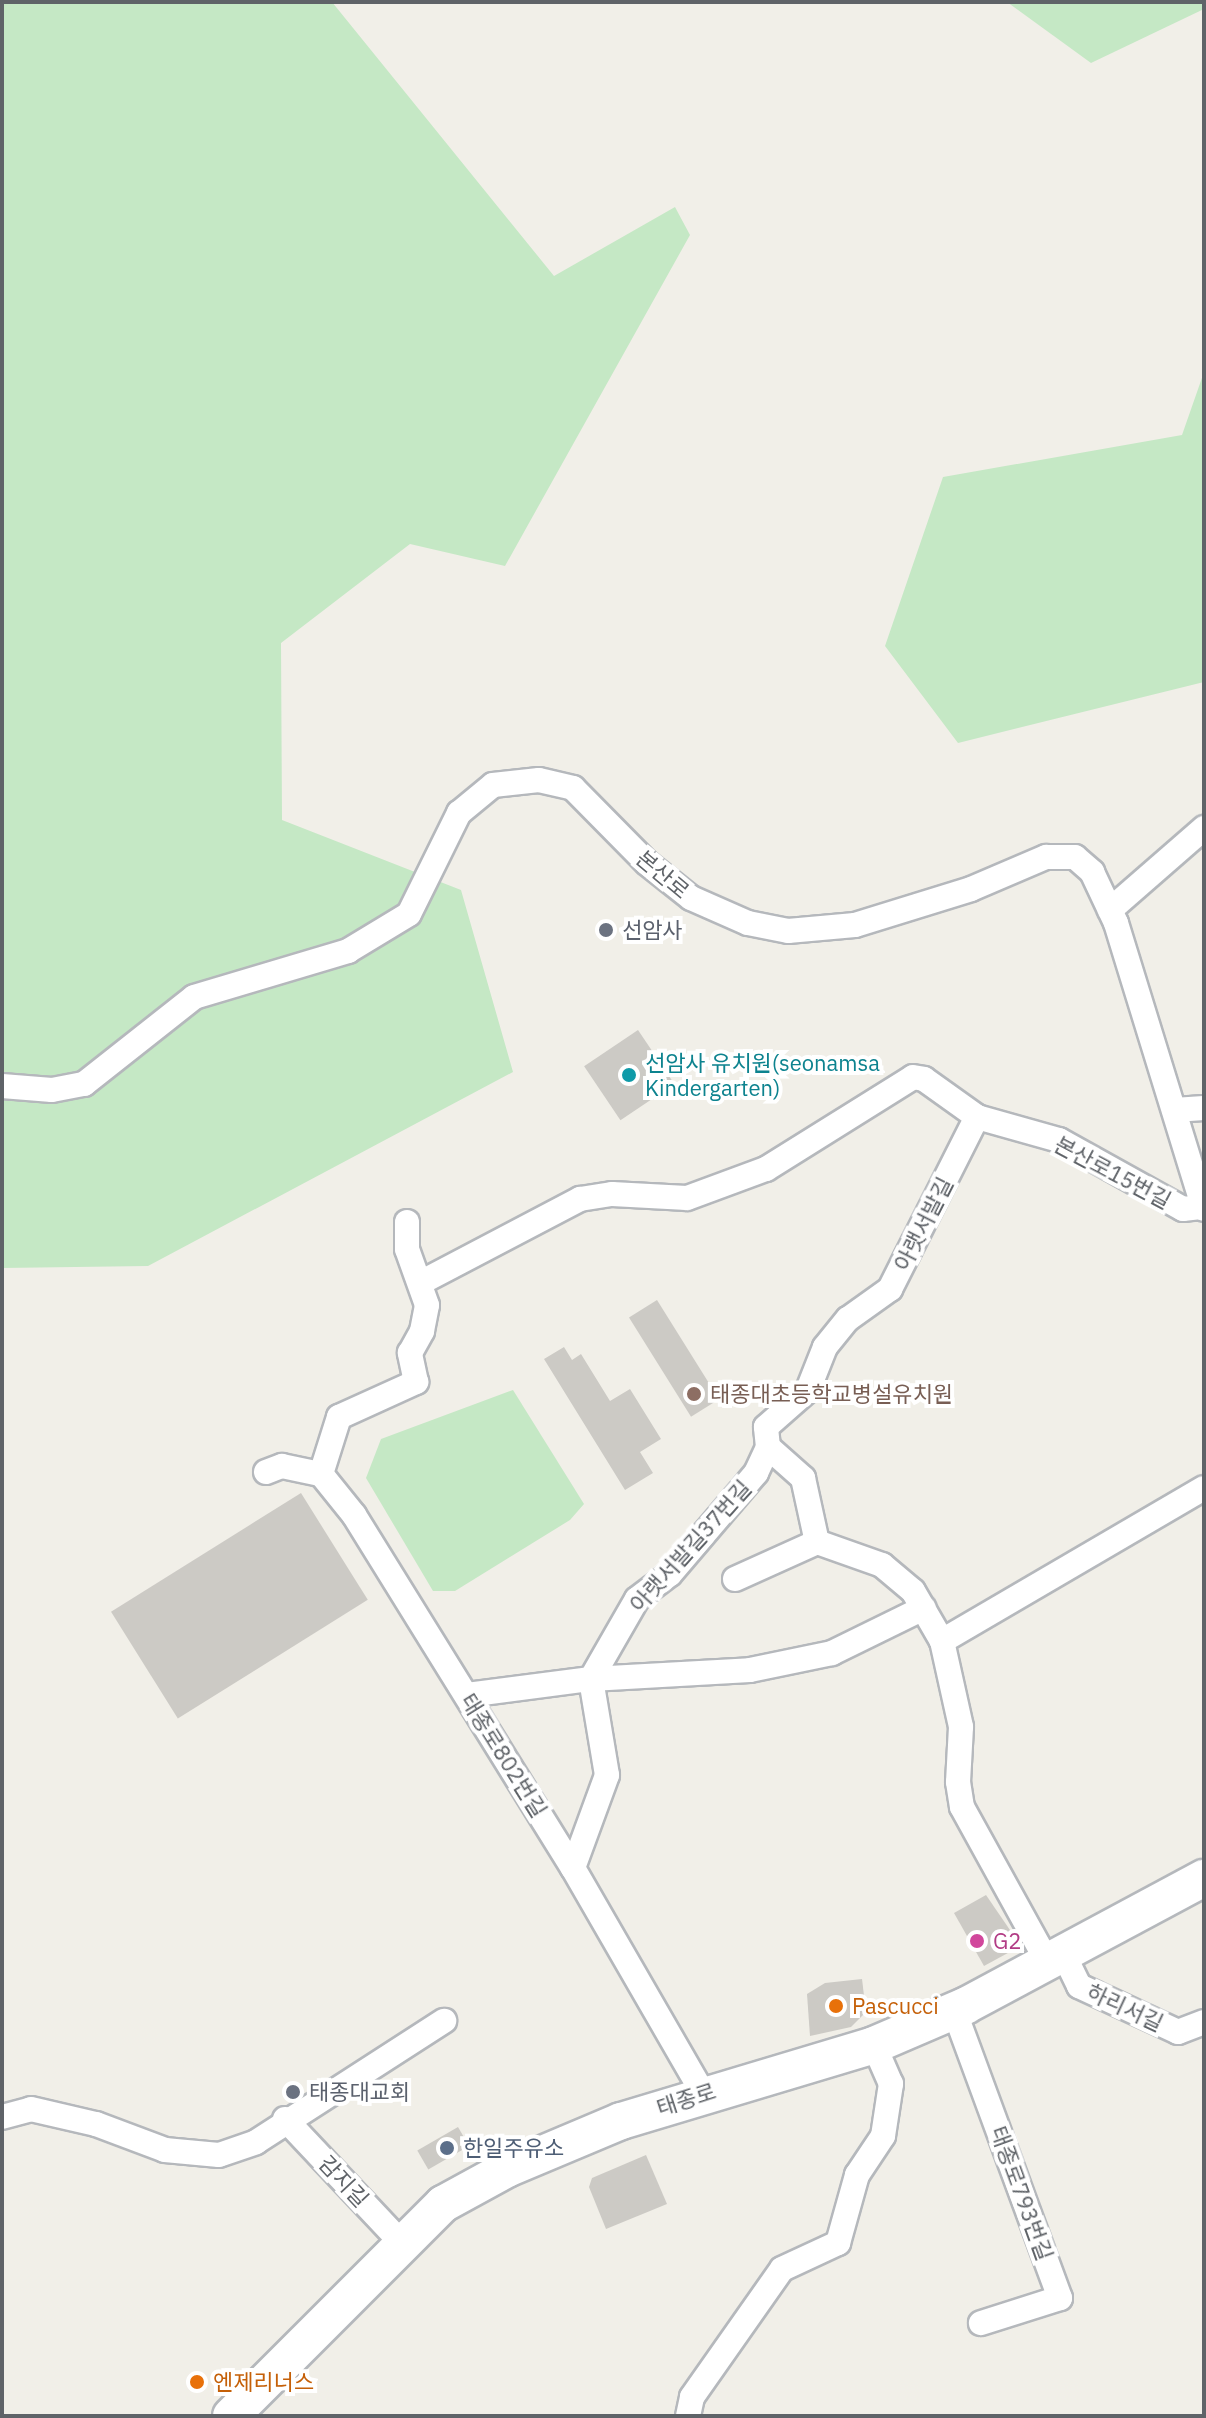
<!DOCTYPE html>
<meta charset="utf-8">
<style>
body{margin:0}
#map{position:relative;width:1206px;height:2418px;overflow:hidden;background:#f1efe8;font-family:"IBM Plex Sans","Noto Sans KR",sans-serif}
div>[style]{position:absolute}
.green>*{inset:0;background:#c5e8c5}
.building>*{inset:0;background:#cccac5;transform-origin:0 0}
.roads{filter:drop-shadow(2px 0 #b5b8bc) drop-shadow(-2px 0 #b5b8bc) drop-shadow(0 2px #b5b8bc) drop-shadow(0 -2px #b5b8bc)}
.minor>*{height:24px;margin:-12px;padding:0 12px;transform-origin:12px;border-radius:12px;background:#fff}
.secondary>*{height:36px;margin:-18px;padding:0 18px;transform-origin:18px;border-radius:18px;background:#fff}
.dots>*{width:22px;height:22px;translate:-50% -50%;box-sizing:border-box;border:4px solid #fff;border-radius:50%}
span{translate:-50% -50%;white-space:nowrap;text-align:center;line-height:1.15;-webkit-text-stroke:8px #fff;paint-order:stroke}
.street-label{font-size:22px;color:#5f6368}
.worship-label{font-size:22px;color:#5b616d}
.left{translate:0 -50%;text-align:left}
.culture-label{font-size:22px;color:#0d838f}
.education-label{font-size:22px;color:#785e54}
.hotel-label{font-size:22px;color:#b23c85}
.food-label{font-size:22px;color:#c56008}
.service-label{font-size:22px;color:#4e5e75}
.frame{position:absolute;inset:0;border:4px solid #5f6368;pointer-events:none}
</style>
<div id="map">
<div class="green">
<div style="clip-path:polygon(2px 2px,332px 2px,554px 276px,675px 207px,690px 235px,505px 566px,410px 544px,281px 643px,282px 820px,461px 890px,513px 1072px,148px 1266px,2px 1268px)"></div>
<div style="clip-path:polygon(1007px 2px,1204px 2px,1204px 9px,1091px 63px)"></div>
<div style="clip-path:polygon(1204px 372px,1204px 682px,958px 743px,885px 646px,943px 477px,1182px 435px)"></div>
<div style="clip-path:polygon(513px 1390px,584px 1504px,570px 1520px,455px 1591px,433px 1591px,366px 1478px,381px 1439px)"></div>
</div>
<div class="building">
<div style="left:638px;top:1030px;width:65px;height:65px;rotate:56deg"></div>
<div style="left:657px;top:1300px;width:117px;height:33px;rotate:58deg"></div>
<div style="clip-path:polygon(564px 1347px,572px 1360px,581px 1354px,610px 1401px,630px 1389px,661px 1439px,640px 1452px,653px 1473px,625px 1490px,544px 1359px)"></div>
<div style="left:301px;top:1493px;width:126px;height:224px;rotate:58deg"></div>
<div style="clip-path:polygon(986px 1895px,1021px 1946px,984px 1966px,954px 1913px)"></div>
<div style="clip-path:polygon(862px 1979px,866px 2012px,851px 2027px,810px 2036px,807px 1994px,825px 1983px)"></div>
<div style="left:458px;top:2127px;width:22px;height:47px;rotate:60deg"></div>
<div style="clip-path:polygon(646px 2155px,667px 2204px,606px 2229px,589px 2187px,592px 2178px)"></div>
</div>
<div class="roads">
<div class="minor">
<div style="left:1110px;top:910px;width:125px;rotate:-41.1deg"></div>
<div style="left:2px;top:1086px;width:50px;rotate:4.6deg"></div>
<div style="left:52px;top:1090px;width:33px;rotate:-11deg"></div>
<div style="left:84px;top:1084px;width:140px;rotate:-38.3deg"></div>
<div style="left:194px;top:997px;width:161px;rotate:-16.6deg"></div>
<div style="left:348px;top:951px;width:71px;rotate:-31.2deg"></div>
<div style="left:409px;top:914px;width:113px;rotate:-63.7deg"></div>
<div style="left:459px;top:813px;width:44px;rotate:-39.5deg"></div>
<div style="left:493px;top:785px;width:46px;rotate:-6.2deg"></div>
<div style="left:539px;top:780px;width:35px;rotate:13deg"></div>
<div style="left:573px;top:788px;width:105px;rotate:45.4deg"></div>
<div style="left:647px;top:863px;width:56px;rotate:38.5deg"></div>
<div style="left:691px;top:898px;width:62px;rotate:23.7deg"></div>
<div style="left:748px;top:923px;width:41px;rotate:11.3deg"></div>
<div style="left:788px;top:931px;width:67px;rotate:-5.1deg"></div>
<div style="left:855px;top:925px;width:121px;rotate:-17.2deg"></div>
<div style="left:971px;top:889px;width:82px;rotate:-23.1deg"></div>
<div style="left:1046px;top:857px;width:29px"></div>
<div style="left:1075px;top:857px;width:23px;rotate:41deg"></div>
<div style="left:1092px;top:872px;width:56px;rotate:64.8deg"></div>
<div style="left:1116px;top:923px;width:299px;rotate:72.9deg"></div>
<div style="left:1174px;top:1110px;width:30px;rotate:-4deg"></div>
<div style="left:420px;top:1283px;width:181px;rotate:-27.7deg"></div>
<div style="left:580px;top:1199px;width:32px;rotate:-9deg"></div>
<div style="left:612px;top:1194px;width:75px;rotate:3.1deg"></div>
<div style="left:687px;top:1198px;width:84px;rotate:-20.2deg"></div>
<div style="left:766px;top:1169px;width:173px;rotate:-32deg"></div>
<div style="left:913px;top:1077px;width:11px;rotate:10deg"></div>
<div style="left:924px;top:1079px;width:65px;rotate:35.6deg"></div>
<div style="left:977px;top:1117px;width:85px;rotate:15.7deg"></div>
<div style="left:1059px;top:1140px;width:142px;rotate:29.1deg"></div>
<div style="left:1183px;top:1209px;width:20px;rotate:-6deg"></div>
<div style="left:768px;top:1447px;width:47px;rotate:41.5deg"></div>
<div style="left:803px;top:1478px;width:66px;rotate:77.7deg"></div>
<div style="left:266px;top:1472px;width:17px;rotate:-21deg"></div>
<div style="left:282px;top:1466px;width:40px;rotate:12deg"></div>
<div style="left:321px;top:1474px;width:53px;rotate:51.2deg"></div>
<div style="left:354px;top:1515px;width:415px;rotate:58.2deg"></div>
<div style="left:573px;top:1868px;width:260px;rotate:60deg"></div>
<div style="left:321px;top:1474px;width:60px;rotate:-72.5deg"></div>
<div style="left:339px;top:1417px;width:85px;rotate:-24.4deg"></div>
<div style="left:416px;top:1382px;width:30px;rotate:-102deg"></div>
<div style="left:410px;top:1353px;width:25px;rotate:-61deg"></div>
<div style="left:422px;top:1331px;width:26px;rotate:-79deg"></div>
<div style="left:427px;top:1305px;width:59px;rotate:-109.7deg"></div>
<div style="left:407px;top:1249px;width:27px;rotate:-90deg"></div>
<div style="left:735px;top:1579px;width:90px;rotate:-24.3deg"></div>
<div style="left:817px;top:1542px;width:69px;rotate:19.5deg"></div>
<div style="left:882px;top:1565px;width:40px;rotate:40deg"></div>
<div style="left:913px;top:1591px;width:58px;rotate:59.9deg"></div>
<div style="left:942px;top:1641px;width:88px;rotate:77.5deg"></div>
<div style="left:961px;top:1727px;width:55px;rotate:93.1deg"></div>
<div style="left:958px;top:1782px;width:25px;rotate:81deg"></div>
<div style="left:962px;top:1807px;width:176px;rotate:61.1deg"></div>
<div style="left:942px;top:1641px;width:303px;rotate:-30.3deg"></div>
<div style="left:467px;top:1695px;width:125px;rotate:-7.4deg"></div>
<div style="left:591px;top:1679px;width:92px;rotate:-60.1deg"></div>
<div style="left:637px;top:1599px;width:41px;rotate:-37.1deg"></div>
<div style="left:670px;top:1574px;width:133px;rotate:-49.6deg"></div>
<div style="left:756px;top:1473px;width:29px;rotate:-65deg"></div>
<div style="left:768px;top:1447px;width:20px;rotate:-96deg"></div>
<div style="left:766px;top:1427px;width:56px;rotate:-41.4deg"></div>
<div style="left:808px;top:1390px;width:46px;rotate:-68.4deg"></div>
<div style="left:825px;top:1347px;width:36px;rotate:-51deg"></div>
<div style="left:848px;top:1319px;width:52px;rotate:-35.5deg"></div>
<div style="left:890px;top:1289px;width:193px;rotate:-63.2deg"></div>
<div style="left:573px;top:1868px;width:99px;rotate:-69.9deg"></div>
<div style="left:607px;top:1775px;width:97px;rotate:-99.5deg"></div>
<div style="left:591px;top:1679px;width:159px;rotate:-3.2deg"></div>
<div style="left:750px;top:1670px;width:84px;rotate:-11.7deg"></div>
<div style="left:832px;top:1653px;width:102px;rotate:-26.1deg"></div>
<div style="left:1063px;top:1953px;width:37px;rotate:64deg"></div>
<div style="left:1079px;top:1986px;width:109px;rotate:24.9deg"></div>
<div style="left:1178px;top:2032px;width:28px;rotate:-21deg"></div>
<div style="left:954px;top:2010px;width:307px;rotate:69.8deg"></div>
<div style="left:1060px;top:2298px;width:83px;rotate:162.4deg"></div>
<div style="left:2px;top:2117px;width:30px;rotate:-15deg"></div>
<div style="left:31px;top:2109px;width:67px;rotate:13deg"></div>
<div style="left:96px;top:2124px;width:74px;rotate:20.6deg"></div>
<div style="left:165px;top:2150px;width:54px;rotate:5.3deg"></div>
<div style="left:219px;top:2155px;width:39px;rotate:-19deg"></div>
<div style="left:256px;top:2142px;width:224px;rotate:-32.8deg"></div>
<div style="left:285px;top:2119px;width:172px;rotate:46.7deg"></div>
<div style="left:688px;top:2416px;width:19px;rotate:-78deg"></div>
<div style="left:692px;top:2397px;width:156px;rotate:-54.9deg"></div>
<div style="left:782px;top:2269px;width:62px;rotate:-24.9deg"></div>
<div style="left:838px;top:2243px;width:71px;rotate:-74.4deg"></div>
<div style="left:857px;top:2175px;width:47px;rotate:-56.3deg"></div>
<div style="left:883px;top:2136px;width:53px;rotate:-81.3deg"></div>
<div style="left:891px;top:2084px;width:43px;rotate:-113.6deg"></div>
</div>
<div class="secondary">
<div style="left:231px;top:2416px;width:300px;rotate:-45deg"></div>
<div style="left:443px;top:2204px;width:73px;rotate:-28.7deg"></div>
<div style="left:507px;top:2169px;width:124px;rotate:-22.8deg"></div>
<div style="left:621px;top:2121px;width:264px;rotate:-16.7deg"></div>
<div style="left:874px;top:2045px;width:99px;rotate:-23.2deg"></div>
<div style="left:965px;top:2006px;width:271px;rotate:-28.2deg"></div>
</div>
</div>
<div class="dots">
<div style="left:606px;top:930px;background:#6b7280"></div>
<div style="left:629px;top:1075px;background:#0f9aa8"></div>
<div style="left:694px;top:1394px;background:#8d6e63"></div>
<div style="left:977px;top:1941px;background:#d1479c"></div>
<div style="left:836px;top:2006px;background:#e8710a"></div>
<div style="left:293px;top:2092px;background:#6b7280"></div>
<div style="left:447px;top:2148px;background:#5c6f8a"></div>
<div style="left:197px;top:2382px;background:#e8710a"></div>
</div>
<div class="street-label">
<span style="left:663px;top:874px;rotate:40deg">본산로</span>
<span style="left:1113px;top:1172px;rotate:28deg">본산로15번길</span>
<span style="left:923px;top:1224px;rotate:-63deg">아랫서발길</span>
<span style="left:690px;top:1546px;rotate:-48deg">아랫서발길37번길</span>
<span style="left:504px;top:1755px;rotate:58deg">태종로802번길</span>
<span style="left:1125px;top:2007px;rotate:25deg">하리서길</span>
<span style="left:686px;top:2099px;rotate:-18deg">태종로</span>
<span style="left:344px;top:2181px;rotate:47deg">감지길</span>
<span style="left:1022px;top:2193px;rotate:70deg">태종로793번길</span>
</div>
<div class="worship-label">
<span class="left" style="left:622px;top:930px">선암사</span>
<span class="left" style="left:309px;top:2092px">태종대교회</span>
</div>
<div class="culture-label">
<span class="left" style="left:645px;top:1075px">선암사 유치원(seonamsa<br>Kindergarten)</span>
</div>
<div class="education-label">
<span class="left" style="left:710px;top:1394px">태종대초등학교병설유치원</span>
</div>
<div class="hotel-label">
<span class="left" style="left:993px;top:1941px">G2</span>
</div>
<div class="food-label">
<span class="left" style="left:852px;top:2006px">Pascucci</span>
<span class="left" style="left:213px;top:2382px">엔제리너스</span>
</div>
<div class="service-label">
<span class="left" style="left:463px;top:2148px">한일주유소</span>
</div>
<div class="frame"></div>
</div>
